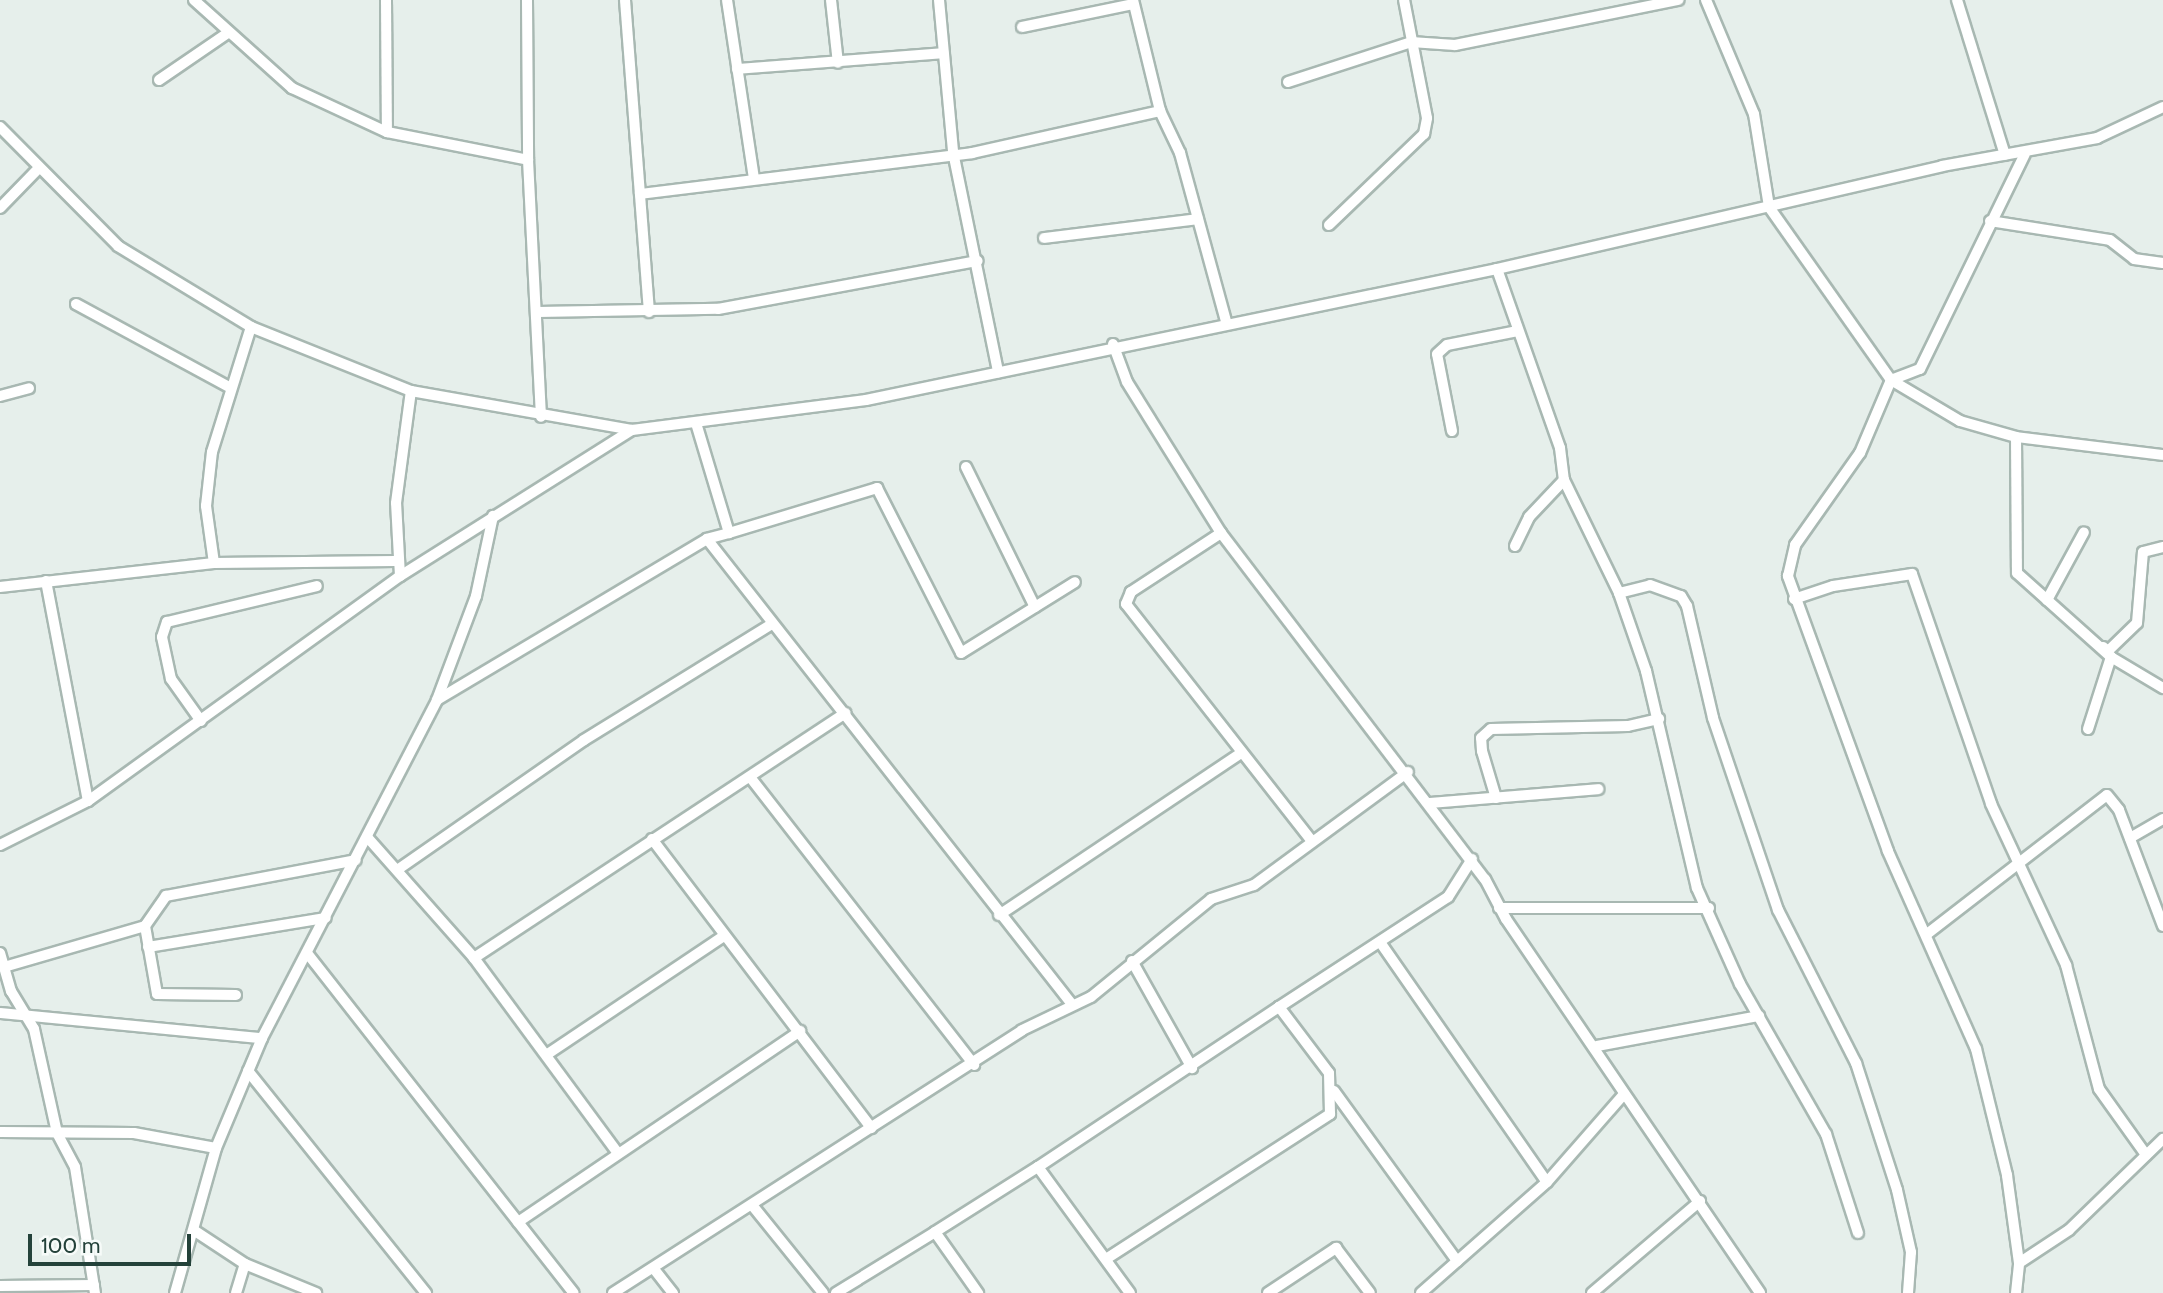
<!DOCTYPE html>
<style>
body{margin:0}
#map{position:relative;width:2163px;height:1293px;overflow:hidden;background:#e6efeb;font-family:Cabin,sans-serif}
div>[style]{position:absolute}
.roads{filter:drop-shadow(2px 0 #a8b8b2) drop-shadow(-2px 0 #a8b8b2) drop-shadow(0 2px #a8b8b2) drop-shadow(0 -2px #a8b8b2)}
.minor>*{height:10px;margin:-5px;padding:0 5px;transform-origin:5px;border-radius:5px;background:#fff}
span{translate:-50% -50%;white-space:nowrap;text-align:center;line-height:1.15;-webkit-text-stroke:5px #f7fbf9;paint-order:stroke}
.scale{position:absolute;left:28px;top:1234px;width:163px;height:32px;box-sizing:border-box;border:4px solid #24423a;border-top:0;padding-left:9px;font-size:21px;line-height:24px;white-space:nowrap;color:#24423a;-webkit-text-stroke:5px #f7fbf9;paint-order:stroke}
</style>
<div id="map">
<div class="roads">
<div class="minor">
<div style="left:194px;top:0;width:132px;rotate:41.9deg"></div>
<div style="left:292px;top:88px;width:105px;rotate:24.9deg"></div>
<div style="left:387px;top:132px;width:144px;rotate:11.2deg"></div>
<div style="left:386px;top:0;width:132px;rotate:89.6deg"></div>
<div style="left:527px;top:0;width:160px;rotate:89.6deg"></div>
<div style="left:528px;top:160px;width:257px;rotate:87.1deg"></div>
<div style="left:625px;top:0;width:313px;rotate:85.6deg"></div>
<div style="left:727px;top:0;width:181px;rotate:81.4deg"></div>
<div style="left:831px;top:0;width:63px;rotate:83.7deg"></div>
<div style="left:939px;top:0;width:153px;rotate:84.7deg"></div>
<div style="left:953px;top:152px;width:225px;rotate:78.4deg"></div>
<div style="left:1133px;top:0;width:114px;rotate:76.3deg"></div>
<div style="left:1160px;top:111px;width:47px;rotate:64.5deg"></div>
<div style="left:1180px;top:153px;width:174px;rotate:74.7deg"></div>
<div style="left:1706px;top:0;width:124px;rotate:67.2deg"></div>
<div style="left:1754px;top:114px;width:94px;rotate:80.8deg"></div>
<div style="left:1769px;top:207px;width:212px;rotate:54.8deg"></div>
<div style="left:1891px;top:380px;width:80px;rotate:30.7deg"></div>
<div style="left:1960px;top:421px;width:58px;rotate:15.9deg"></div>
<div style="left:2016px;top:437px;width:148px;rotate:7deg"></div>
<div style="left:1957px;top:0;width:162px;rotate:72.8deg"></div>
<div style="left:1022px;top:27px;width:113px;rotate:-11.7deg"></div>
<div style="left:737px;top:69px;width:207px;rotate:-4.4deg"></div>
<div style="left:159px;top:80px;width:83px;rotate:-34.3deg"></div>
<div style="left:1288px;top:82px;width:129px;rotate:-18deg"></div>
<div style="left:1411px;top:42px;width:44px;rotate:3.9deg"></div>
<div style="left:1455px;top:45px;width:228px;rotate:-11.4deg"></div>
<div style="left:0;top:127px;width:168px;rotate:45.2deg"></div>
<div style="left:118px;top:246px;width:156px;rotate:31.3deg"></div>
<div style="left:251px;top:327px;width:172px;rotate:21.8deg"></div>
<div style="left:411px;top:391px;width:224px;rotate:10deg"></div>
<div style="left:632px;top:430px;width:236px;rotate:-7.3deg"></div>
<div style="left:866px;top:400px;width:644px;rotate:-11.73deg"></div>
<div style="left:1497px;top:269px;width:457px;rotate:-13deg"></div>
<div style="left:1942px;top:166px;width:158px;rotate:-10.2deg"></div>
<div style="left:2097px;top:138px;width:73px;rotate:-25.2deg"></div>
<div style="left:640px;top:194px;width:335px;rotate:-7deg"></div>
<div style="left:972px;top:153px;width:193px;rotate:-12.6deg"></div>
<div style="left:0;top:208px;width:53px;rotate:-45.8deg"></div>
<div style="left:1990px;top:221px;width:121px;rotate:9deg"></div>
<div style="left:2110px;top:240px;width:31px;rotate:38deg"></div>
<div style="left:2134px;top:259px;width:29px;rotate:8deg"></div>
<div style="left:1329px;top:225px;width:132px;rotate:-43.8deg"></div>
<div style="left:1424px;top:134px;width:16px;rotate:-79deg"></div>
<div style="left:1427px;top:118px;width:120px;rotate:-101deg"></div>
<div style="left:1044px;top:238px;width:155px;rotate:-7deg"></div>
<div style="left:1497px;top:269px;width:190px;rotate:70.6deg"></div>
<div style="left:1560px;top:448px;width:32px;rotate:83deg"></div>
<div style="left:1564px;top:480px;width:126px;rotate:64deg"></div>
<div style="left:1619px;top:593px;width:83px;rotate:70.9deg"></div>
<div style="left:1646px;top:671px;width:223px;rotate:76.8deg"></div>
<div style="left:1697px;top:888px;width:105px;rotate:65.9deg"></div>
<div style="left:1740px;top:984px;width:173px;rotate:60.2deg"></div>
<div style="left:1826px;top:1134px;width:104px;rotate:72.1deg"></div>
<div style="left:76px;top:304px;width:176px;rotate:28.5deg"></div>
<div style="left:538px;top:312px;width:180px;rotate:-1deg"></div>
<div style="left:718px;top:309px;width:264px;rotate:-10.5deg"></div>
<div style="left:1113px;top:344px;width:40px;rotate:69.8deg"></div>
<div style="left:1127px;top:382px;width:178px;rotate:58.1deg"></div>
<div style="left:1221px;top:533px;width:435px;rotate:52.7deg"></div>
<div style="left:1485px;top:879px;width:45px;rotate:62.3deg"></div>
<div style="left:1506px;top:919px;width:452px;rotate:55.8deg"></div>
<div style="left:0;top:396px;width:30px;rotate:-15deg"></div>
<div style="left:696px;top:423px;width:115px;rotate:73.3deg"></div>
<div style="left:729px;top:533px;width:23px;rotate:165deg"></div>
<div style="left:1452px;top:431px;width:78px;rotate:-101deg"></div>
<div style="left:1437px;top:354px;width:13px;rotate:-42deg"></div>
<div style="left:1447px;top:345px;width:72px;rotate:-11.2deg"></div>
<div style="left:2016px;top:437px;width:136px;rotate:89.6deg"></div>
<div style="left:2017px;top:573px;width:126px;rotate:41.8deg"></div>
<div style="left:2111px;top:657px;width:61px;rotate:30.8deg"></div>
<div style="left:966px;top:467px;width:156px;rotate:63.8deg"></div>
<div style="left:729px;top:533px;width:155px;rotate:-16.9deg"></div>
<div style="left:877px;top:488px;width:185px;rotate:63deg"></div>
<div style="left:961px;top:653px;width:134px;rotate:-31.9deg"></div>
<div style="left:1221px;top:533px;width:108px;rotate:146.8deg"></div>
<div style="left:1131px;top:592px;width:13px;rotate:113deg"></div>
<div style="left:1126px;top:604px;width:300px;rotate:51.9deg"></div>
<div style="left:1515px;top:546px;width:32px;rotate:-64deg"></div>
<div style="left:1529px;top:517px;width:51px;rotate:-46.6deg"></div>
<div style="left:214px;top:563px;width:58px;rotate:-98deg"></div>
<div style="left:206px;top:506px;width:54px;rotate:-83.7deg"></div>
<div style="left:212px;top:452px;width:131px;rotate:-72.7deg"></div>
<div style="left:400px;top:576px;width:73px;rotate:-93.1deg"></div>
<div style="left:396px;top:503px;width:113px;rotate:-82.4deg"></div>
<div style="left:46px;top:581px;width:224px;rotate:79.2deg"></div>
<div style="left:0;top:587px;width:215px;rotate:-6.4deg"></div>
<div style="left:214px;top:563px;width:181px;rotate:-0.6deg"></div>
<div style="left:1619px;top:593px;width:32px;rotate:-14deg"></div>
<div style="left:1650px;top:585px;width:33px;rotate:20deg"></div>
<div style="left:1681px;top:596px;width:12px;rotate:59deg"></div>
<div style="left:1687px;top:606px;width:115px;rotate:76.9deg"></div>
<div style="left:1713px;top:718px;width:203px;rotate:71.3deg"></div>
<div style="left:1778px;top:910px;width:172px;rotate:63deg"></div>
<div style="left:1856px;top:1063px;width:133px;rotate:72.1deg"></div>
<div style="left:1897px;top:1190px;width:64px;rotate:77.3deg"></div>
<div style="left:1911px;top:1252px;width:41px;rotate:94.2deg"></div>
<div style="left:1794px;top:599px;width:41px;rotate:-18.4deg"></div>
<div style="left:1833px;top:586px;width:80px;rotate:-8.6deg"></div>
<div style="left:1912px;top:574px;width:243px;rotate:71deg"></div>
<div style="left:1991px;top:804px;width:178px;rotate:65deg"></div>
<div style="left:2066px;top:965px;width:128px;rotate:75.1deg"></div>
<div style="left:2099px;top:1089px;width:81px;rotate:54.5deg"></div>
<div style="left:2047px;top:600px;width:77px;rotate:-61.4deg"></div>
<div style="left:2103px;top:647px;width:6px;rotate:39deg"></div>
<div style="left:2108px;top:651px;width:40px;rotate:-44deg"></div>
<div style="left:2137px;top:623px;width:71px;rotate:-85.2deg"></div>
<div style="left:2143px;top:552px;width:21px;rotate:-14deg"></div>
<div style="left:437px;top:700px;width:314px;rotate:-30.8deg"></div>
<div style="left:707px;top:539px;width:590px;rotate:51.89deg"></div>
<div style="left:201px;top:721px;width:52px;rotate:-125.5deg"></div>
<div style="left:171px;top:679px;width:43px;rotate:-102.1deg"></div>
<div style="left:162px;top:637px;width:16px;rotate:-72deg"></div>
<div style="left:167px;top:622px;width:154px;rotate:-13.5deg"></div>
<div style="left:2088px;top:729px;width:76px;rotate:-72.3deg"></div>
<div style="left:750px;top:777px;width:365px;rotate:52.1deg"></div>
<div style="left:1496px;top:798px;width:49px;rotate:-106.6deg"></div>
<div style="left:1482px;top:751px;width:13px;rotate:-94deg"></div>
<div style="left:1481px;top:738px;width:13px;rotate:-42deg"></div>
<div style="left:1491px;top:729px;width:137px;rotate:-1.3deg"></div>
<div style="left:1628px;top:726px;width:32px;rotate:-13deg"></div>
<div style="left:1429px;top:803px;width:170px;rotate:-4.7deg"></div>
<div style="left:368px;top:838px;width:160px;rotate:48.5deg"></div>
<div style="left:474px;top:958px;width:241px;rotate:53.6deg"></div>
<div style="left:2130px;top:838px;width:38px;rotate:-30deg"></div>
<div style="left:652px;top:839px;width:363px;rotate:52.8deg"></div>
<div style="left:0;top:845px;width:98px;rotate:-26.6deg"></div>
<div style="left:88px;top:801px;width:385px;rotate:-35.8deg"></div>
<div style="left:400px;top:576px;width:274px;rotate:-32.2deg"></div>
<div style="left:400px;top:868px;width:224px;rotate:-34.8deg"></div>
<div style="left:584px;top:740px;width:221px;rotate:-31.7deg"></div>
<div style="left:1499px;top:908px;width:210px"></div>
<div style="left:999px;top:915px;width:291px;rotate:-33.8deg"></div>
<div style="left:145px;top:926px;width:69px;rotate:80deg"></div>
<div style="left:157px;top:994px;width:79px;rotate:0.7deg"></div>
<div style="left:1927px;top:934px;width:227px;rotate:-37.7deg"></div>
<div style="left:2107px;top:795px;width:19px;rotate:51deg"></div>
<div style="left:2119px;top:810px;width:124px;rotate:69.2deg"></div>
<div style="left:1380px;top:942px;width:292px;rotate:55.2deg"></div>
<div style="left:148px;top:947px;width:180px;rotate:-9.3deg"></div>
<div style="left:0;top:953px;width:40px;rotate:74deg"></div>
<div style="left:11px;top:991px;width:44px;rotate:58.8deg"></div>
<div style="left:34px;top:1029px;width:107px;rotate:77.5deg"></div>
<div style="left:57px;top:1133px;width:38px;rotate:62deg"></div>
<div style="left:75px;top:1167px;width:128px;rotate:81deg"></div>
<div style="left:307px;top:953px;width:432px;rotate:51.9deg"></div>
<div style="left:474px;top:958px;width:445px;rotate:-33.4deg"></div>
<div style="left:1132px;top:961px;width:123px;rotate:60.7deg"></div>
<div style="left:4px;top:967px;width:147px;rotate:-16.2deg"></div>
<div style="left:145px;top:926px;width:37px;rotate:-55deg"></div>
<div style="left:166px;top:896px;width:193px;rotate:-10.7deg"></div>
<div style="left:0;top:1013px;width:263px;rotate:5.5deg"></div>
<div style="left:1597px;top:1046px;width:165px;rotate:-10.5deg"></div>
<div style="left:549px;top:1053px;width:208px;rotate:-33.8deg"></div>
<div style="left:248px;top:1071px;width:285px;rotate:51.3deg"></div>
<div style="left:1334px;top:1091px;width:210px;rotate:54.1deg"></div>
<div style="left:0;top:1132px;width:134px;rotate:0.4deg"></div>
<div style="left:134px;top:1133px;width:83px;rotate:10.4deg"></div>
<div style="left:1038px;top:1167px;width:289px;rotate:-33.6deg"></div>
<div style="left:752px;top:1205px;width:113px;rotate:51.1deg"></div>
<div style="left:518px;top:1222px;width:341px;rotate:-34.1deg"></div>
<div style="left:195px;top:1231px;width:60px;rotate:33.4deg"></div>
<div style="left:245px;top:1264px;width:77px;rotate:22.2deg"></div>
<div style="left:935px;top:1232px;width:122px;rotate:-32.3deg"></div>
<div style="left:1038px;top:1167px;width:156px;rotate:53.9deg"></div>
<div style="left:1106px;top:1259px;width:267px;rotate:-32.9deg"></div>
<div style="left:1330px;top:1114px;width:41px;rotate:-91.4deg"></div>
<div style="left:1329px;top:1073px;width:83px;rotate:-127.1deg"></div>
<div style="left:1279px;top:1007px;width:202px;rotate:-33.1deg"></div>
<div style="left:1448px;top:897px;width:45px;rotate:-57.7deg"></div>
<div style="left:2019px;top:1263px;width:60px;rotate:-33.4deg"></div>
<div style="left:2069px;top:1230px;width:131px;rotate:-44.1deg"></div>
<div style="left:654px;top:1269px;width:31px;rotate:52deg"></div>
<div style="left:0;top:1286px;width:94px;rotate:-0.6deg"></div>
<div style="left:175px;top:1293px;width:151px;rotate:-74.2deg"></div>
<div style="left:216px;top:1148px;width:119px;rotate:-67.3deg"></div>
<div style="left:262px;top:1038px;width:381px;rotate:-62.6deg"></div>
<div style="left:437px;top:700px;width:111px;rotate:-69.4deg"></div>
<div style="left:476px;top:596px;width:82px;rotate:-78deg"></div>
<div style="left:236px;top:1293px;width:30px;rotate:-73deg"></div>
<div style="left:613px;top:1293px;width:486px;rotate:-32.7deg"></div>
<div style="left:1022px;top:1030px;width:76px;rotate:-25.6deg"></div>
<div style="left:1091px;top:997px;width:155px;rotate:-39.2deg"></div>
<div style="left:1211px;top:899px;width:45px;rotate:-18deg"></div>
<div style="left:1254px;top:885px;width:191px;rotate:-36.3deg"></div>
<div style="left:836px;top:1293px;width:116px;rotate:-31.6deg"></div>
<div style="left:935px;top:1232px;width:75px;rotate:54.8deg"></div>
<div style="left:1268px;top:1293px;width:82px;rotate:-33.5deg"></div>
<div style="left:1336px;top:1248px;width:56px;rotate:52.9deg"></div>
<div style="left:1421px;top:1293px;width:168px;rotate:-41.4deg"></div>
<div style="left:1547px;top:1182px;width:117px;rotate:-48.8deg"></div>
<div style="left:1592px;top:1293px;width:142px;rotate:-40.4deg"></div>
<div style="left:2016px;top:1293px;width:30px;rotate:-84deg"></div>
<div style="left:2019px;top:1263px;width:89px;rotate:-97.8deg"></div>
<div style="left:2007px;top:1175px;width:130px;rotate:-103.8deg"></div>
<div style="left:1976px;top:1049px;width:217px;rotate:-114deg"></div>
<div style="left:1888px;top:851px;width:293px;rotate:-110deg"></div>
<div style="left:1788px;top:576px;width:32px;rotate:-77deg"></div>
<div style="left:1795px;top:545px;width:113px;rotate:-54.8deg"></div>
<div style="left:1860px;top:453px;width:79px;rotate:-67deg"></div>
<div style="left:1891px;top:380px;width:31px;rotate:-21deg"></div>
<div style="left:1920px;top:369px;width:239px;rotate:-64deg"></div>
</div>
</div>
<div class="scale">100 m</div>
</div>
